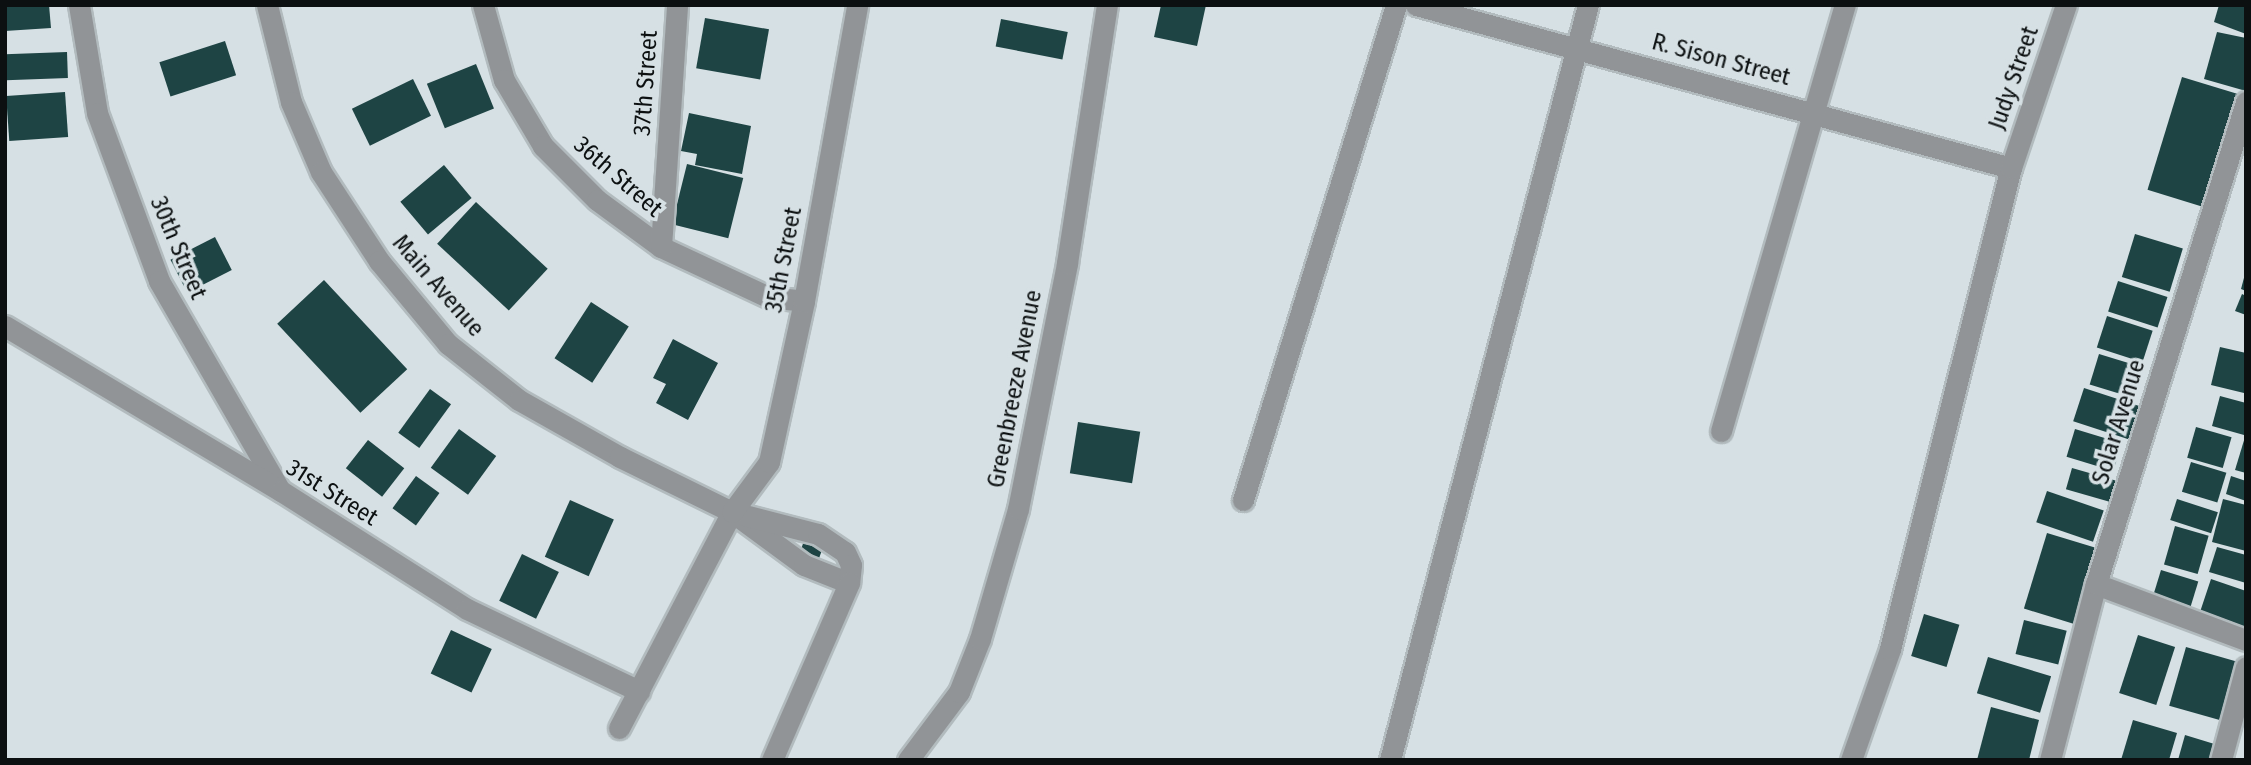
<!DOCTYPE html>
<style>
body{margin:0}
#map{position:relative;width:2251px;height:765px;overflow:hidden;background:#d6e0e4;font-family:"Fira Sans Condensed",sans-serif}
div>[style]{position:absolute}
.building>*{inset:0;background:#1e4444;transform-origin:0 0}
.roads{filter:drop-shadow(2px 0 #b2bbbe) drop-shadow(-2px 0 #b2bbbe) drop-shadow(0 2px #b2bbbe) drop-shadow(0 -2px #b2bbbe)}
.minor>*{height:21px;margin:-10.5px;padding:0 10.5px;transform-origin:10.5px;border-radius:10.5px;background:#919497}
span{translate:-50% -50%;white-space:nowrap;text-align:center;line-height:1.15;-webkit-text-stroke:7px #d6e0e4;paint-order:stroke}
.street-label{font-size:24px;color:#0c1011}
.frame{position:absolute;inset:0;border:7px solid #0c1011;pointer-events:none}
</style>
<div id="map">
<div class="building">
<div style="clip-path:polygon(5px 5px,49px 5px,51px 28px,5px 31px)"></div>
<div style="clip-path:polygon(1161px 5px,1206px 5px,1197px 46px,1154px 37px)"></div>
<div style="clip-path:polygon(2219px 5px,2246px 5px,2246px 34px,2214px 22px)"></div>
<div style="left:705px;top:18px;width:65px;height:51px;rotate:10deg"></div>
<div style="left:1001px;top:19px;width:68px;height:28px;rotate:11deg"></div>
<div style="clip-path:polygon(2217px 32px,2246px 38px,2246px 91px,2204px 79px)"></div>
<div style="left:225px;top:41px;width:36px;height:69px;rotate:72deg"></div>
<div style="left:67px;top:52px;width:26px;height:62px;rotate:88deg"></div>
<div style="left:476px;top:64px;width:48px;height:53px;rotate:68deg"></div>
<div style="left:2182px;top:77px;width:61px;height:118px;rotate:17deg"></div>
<div style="left:413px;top:79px;width:41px;height:68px;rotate:64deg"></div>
<div style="left:65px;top:92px;width:45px;height:59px;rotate:86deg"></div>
<div style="clip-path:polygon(689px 113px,751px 126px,742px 174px,695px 165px,697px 154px,681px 151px)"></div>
<div style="left:687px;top:164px;width:58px;height:62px;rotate:14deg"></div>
<div style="left:444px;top:165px;width:43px;height:57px;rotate:50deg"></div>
<div style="left:476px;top:202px;width:98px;height:57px;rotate:43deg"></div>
<div style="left:2135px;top:234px;width:50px;height:45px;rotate:17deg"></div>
<div style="left:215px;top:237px;width:37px;height:50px;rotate:63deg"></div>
<div style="clip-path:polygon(2245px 274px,2246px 274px,2246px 291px,2241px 289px)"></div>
<div style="left:324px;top:280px;width:122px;height:64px;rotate:47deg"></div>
<div style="left:2118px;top:281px;width:52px;height:32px;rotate:18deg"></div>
<div style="clip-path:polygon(2242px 294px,2246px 296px,2246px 315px,2235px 311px)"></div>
<div style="left:591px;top:302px;width:45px;height:67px;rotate:33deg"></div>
<div style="left:2107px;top:316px;width:48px;height:33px;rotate:18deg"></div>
<div style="clip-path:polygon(673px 339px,718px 363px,688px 420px,656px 403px,666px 384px,653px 378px)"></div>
<div style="clip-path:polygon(2220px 347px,2246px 353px,2244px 393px,2211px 385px)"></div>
<div style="left:2099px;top:354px;width:47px;height:32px;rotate:17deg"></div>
<div style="left:2084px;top:388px;width:58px;height:35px;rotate:18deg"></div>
<div style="left:430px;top:389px;width:26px;height:54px;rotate:36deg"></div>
<div style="clip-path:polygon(2220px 396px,2246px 403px,2244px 435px,2212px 426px)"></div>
<div style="left:1078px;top:422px;width:63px;height:52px;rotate:9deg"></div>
<div style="left:2196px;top:427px;width:37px;height:32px;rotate:16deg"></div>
<div style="left:459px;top:429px;width:46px;height:48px;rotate:36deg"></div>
<div style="left:2075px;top:429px;width:49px;height:29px;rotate:17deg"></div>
<div style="clip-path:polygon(2245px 437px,2246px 437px,2246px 473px,2235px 470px)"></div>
<div style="left:368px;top:440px;width:46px;height:36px;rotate:38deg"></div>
<div style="left:2191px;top:462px;width:37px;height:31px;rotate:17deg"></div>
<div style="left:2072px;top:468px;width:48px;height:22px;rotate:16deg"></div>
<div style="left:416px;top:476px;width:29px;height:40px;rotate:36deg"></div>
<div style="clip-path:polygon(2231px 476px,2246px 481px,2246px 501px,2226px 494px)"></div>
<div style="left:2047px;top:491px;width:60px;height:33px;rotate:19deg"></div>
<div style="left:2177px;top:499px;width:43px;height:22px;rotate:18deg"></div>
<div style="clip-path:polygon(2223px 499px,2246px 505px,2246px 551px,2212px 542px)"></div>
<div style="left:570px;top:500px;width:48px;height:62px;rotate:24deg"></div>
<div style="left:2175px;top:526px;width:35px;height:40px;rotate:16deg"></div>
<div style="left:2047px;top:533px;width:56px;height:79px;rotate:17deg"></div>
<div style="left:804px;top:541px;width:20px;height:11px;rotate:20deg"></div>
<div style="clip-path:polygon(2217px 547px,2246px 555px,2246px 583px,2209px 572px)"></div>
<div style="left:522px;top:554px;width:41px;height:52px;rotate:26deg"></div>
<div style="left:2161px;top:570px;width:39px;height:34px;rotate:17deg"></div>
<div style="clip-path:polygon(2211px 579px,2246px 591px,2246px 630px,2199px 615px)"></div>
<div style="left:1924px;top:614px;width:37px;height:44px;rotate:17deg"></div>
<div style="left:2024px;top:620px;width:44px;height:35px;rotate:14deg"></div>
<div style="left:451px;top:630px;width:45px;height:48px;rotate:25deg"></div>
<div style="left:2138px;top:635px;width:39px;height:61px;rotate:18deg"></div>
<div style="left:2186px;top:647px;width:58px;height:61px;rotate:16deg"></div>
<div style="left:1988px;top:657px;width:66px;height:38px;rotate:17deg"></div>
<div style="clip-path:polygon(1991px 707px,2039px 720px,2029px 760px,1977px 760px)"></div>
<div style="clip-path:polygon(2133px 720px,2177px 733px,2169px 760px,2121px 760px)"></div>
<div style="clip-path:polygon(2185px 735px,2221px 746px,2217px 760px,2178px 760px)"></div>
</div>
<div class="roads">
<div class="minor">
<div style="left:79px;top:5px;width:109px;rotate:80.5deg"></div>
<div style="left:97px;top:113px;width:179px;rotate:69.7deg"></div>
<div style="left:159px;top:281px;width:240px;rotate:60deg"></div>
<div style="left:267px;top:5px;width:100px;rotate:76.1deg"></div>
<div style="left:291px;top:102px;width:76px;rotate:66.8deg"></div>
<div style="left:321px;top:172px;width:106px;rotate:56.9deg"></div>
<div style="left:379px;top:261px;width:108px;rotate:50.3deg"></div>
<div style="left:448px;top:344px;width:90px;rotate:38.3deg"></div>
<div style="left:519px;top:400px;width:116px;rotate:29.4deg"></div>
<div style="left:620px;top:457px;width:125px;rotate:26.2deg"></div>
<div style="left:732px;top:512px;width:89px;rotate:36.4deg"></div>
<div style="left:804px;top:565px;width:48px;rotate:21.8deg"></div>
<div style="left:483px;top:5px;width:78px;rotate:74.4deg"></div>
<div style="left:504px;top:80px;width:77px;rotate:59.4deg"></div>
<div style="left:543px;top:146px;width:76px;rotate:45deg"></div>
<div style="left:597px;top:200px;width:79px;rotate:36.3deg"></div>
<div style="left:661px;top:247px;width:118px;rotate:25deg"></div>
<div style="left:768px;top:297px;width:36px;rotate:6deg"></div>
<div style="left:1416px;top:5px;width:617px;rotate:15.32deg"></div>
<div style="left:661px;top:247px;width:243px;rotate:-86.2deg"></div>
<div style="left:5px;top:326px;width:322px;rotate:30.9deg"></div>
<div style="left:281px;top:491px;width:220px;rotate:32.4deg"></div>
<div style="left:467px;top:609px;width:191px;rotate:25.5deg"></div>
<div style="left:1721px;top:431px;width:444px;rotate:-73.8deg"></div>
<div style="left:1243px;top:500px;width:518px;rotate:-72.82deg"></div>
<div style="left:744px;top:515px;width:76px;rotate:14.4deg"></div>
<div style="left:818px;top:534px;width:32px;rotate:34deg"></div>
<div style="left:845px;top:552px;width:14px;rotate:65deg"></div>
<div style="left:851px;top:565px;width:18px;rotate:96deg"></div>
<div style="left:849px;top:583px;width:193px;rotate:113.5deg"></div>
<div style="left:2096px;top:584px;width:160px;rotate:20.5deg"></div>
<div style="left:619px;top:728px;width:244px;rotate:-62.4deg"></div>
<div style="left:732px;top:512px;width:62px;rotate:-53.5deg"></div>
<div style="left:769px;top:462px;width:165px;rotate:-77.7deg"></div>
<div style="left:804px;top:301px;width:301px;rotate:-79.8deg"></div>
<div style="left:908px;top:760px;width:85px;rotate:-53.1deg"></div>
<div style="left:959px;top:692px;width:57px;rotate:-68.4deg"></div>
<div style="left:980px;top:639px;width:135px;rotate:-73.7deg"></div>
<div style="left:1018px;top:509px;width:251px;rotate:-78.7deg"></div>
<div style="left:1067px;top:263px;width:261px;rotate:-81.2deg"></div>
<div style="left:1390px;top:760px;width:781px;rotate:-75.31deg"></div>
<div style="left:1851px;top:760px;width:118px;rotate:-70.6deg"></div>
<div style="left:1890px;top:649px;width:496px;rotate:-75.9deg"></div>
<div style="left:2011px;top:168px;width:172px;rotate:-71.4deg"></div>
<div style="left:2050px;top:760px;width:182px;rotate:-75.4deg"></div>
<div style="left:2096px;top:584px;width:505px;rotate:-72.71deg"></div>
<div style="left:2221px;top:760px;width:96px;rotate:-75deg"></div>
</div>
</div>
<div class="street-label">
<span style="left:1721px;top:60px;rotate:15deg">R. Sison Street</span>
<span style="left:2014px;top:78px;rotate:-71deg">Judy Street</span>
<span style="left:646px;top:83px;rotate:-86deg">37th Street</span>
<span style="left:618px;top:177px;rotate:41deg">36th Street</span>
<span style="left:178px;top:248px;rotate:67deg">30th Street</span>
<span style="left:784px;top:260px;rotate:-79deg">35th Street</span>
<span style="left:438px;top:286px;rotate:49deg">Main Avenue</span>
<span style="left:1015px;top:389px;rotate:-79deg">Greenbreeze Avenue</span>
<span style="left:2119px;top:422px;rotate:-73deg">Solar Avenue</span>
<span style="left:332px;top:493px;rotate:32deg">31st Street</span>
</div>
<div class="frame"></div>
</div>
